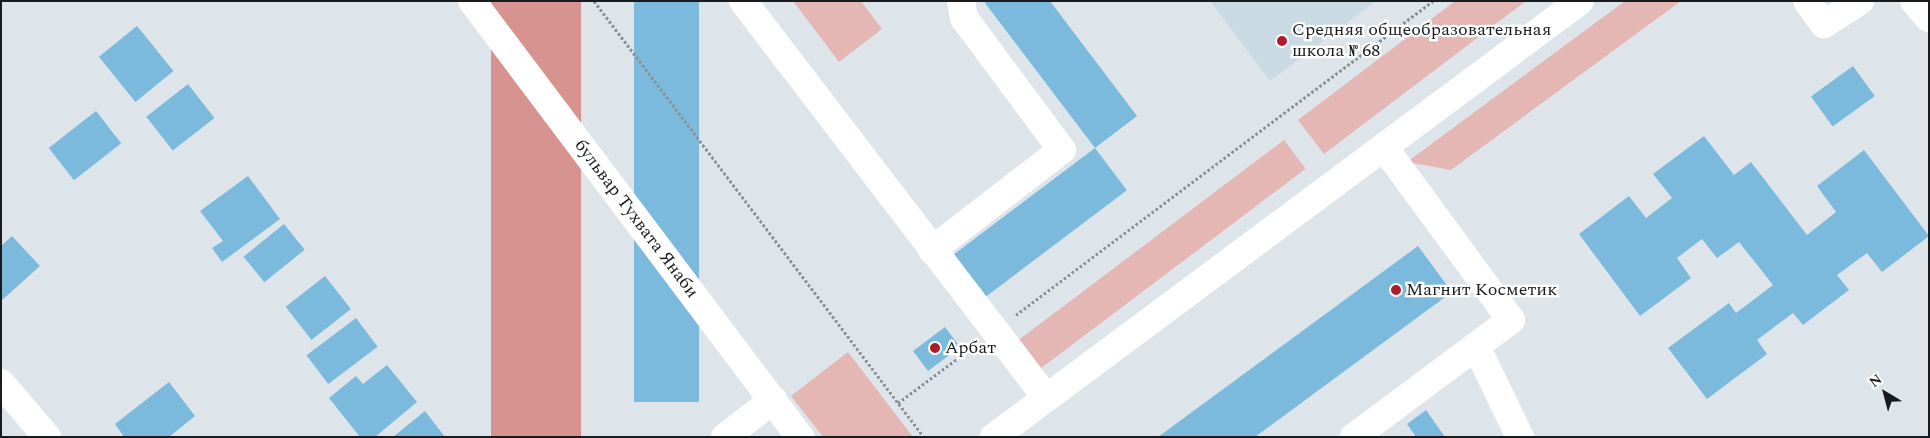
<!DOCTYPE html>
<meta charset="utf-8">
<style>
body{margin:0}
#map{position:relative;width:1930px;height:438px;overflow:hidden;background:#dde5ea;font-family:Spectral,serif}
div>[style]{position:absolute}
.built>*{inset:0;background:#cadae3}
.green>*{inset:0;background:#e5b7b4;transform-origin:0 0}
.forest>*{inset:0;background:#d6938f;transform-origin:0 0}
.building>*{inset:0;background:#7cbadd;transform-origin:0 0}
.path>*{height:3px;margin-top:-1.5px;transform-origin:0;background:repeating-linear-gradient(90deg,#8c9296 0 2.5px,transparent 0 5px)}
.minor>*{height:28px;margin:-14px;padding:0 14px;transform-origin:14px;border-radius:14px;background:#fff}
.dots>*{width:14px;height:14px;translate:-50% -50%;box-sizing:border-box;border:2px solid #fff;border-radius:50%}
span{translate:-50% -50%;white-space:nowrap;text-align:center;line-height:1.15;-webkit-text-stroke:4.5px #fff;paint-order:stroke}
.poi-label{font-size:18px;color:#191c1e}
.left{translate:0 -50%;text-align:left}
.street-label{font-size:18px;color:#191c1e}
.frame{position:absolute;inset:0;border:2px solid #191c1e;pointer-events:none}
.north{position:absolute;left:1860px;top:368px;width:50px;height:50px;-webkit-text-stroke:4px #fff;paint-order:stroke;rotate:323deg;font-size:14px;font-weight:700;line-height:20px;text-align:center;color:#191c1e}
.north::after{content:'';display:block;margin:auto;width:18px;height:22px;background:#191c1e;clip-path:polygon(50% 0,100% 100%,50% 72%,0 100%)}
</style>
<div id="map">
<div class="built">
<div style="clip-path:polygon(1210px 1px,1376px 1px,1270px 81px)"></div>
</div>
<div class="green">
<div style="clip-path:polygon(793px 1px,861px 1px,882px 29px,839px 62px)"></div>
<div style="clip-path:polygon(1455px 1px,1526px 1px,1324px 154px,1298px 120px)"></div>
<div style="clip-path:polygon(1625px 1px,1681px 1px,1451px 170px,1407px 162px)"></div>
<div style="left:1284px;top:140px;width:36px;height:339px;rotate:53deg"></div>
<div style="clip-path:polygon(848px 352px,913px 437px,823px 437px,791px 396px)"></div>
</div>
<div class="forest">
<div style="left:491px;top:1px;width:90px;height:496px"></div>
</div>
<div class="building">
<div style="left:634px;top:1px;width:65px;height:401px"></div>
<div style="clip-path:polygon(986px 1px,1050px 1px,1137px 116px,1095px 148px,985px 3px)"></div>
<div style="left:137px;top:26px;width:58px;height:49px;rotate:51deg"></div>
<div style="left:1853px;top:66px;width:37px;height:52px;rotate:54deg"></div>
<div style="left:188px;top:84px;width:43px;height:53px;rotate:52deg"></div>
<div style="left:96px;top:111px;width:41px;height:60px;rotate:52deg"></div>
<div style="clip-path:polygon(1704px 136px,1734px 175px,1751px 162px,1807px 235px,1836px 212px,1817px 186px,1864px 150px,1929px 236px,1882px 272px,1867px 253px,1837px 275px,1849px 290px,1803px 325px,1793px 313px,1757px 340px,1767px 354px,1707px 399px,1668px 348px,1729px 303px,1736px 313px,1773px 285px,1739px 242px,1717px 258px,1702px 239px,1677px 258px,1691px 278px,1640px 316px,1579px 234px,1629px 196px,1646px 218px,1672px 198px,1653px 174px)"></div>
<div style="left:1095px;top:148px;width:53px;height:183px;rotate:53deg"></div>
<div style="clip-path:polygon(248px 176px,280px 219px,222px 262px,212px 248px,223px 241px,200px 211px)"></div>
<div style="left:284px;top:224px;width:33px;height:52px;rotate:51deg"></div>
<div style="clip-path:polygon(12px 236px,40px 266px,1px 301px,1px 246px)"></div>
<div style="clip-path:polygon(1418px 246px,1452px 292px,1255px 437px,1158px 437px)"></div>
<div style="left:325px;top:276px;width:42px;height:50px;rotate:52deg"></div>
<div style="left:356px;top:318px;width:36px;height:62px;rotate:53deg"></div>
<div style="left:945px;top:327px;width:25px;height:40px;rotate:53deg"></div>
<div style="clip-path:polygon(387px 365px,417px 402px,375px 437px,360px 437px,329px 398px,356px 376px,363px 384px)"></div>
<div style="clip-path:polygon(169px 382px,195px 416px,169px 437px,124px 437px,115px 424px)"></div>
<div style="clip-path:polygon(1426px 410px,1445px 437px,1416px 437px,1407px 424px)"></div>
<div style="clip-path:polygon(425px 411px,445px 437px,393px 437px)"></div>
</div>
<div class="path">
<div style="left:594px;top:1px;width:547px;rotate:52.88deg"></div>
<div style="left:1016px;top:315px;width:522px;rotate:-36.98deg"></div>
<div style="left:898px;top:403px;width:94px;rotate:-36.7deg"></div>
</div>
<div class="minor">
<div style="left:472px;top:1px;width:546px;rotate:53.05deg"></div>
<div style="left:743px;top:1px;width:499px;rotate:52.6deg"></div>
<div style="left:1807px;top:1px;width:29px;rotate:54deg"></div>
<div style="left:1824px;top:24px;width:43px;rotate:-32.6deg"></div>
<div style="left:1914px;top:1px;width:23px;rotate:49deg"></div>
<div style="left:932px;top:250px;width:164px;rotate:-37.6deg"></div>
<div style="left:1062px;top:150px;width:164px;rotate:-126.6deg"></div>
<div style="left:964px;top:18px;width:17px;rotate:-100deg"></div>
<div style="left:1476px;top:346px;width:101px;rotate:64.2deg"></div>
<div style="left:1px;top:383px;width:71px;rotate:49.6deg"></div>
<div style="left:725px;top:437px;width:61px;rotate:-37.6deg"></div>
<div style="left:994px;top:437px;width:730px;rotate:-36.65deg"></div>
<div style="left:1354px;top:437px;width:196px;rotate:-36.7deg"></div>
<div style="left:1511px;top:320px;width:215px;rotate:-126.3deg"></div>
</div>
<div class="dots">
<div style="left:1282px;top:41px;background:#ae1b2a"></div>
<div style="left:1396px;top:290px;background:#ae1b2a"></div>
<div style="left:935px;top:348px;background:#ae1b2a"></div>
</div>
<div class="poi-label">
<span class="left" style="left:1292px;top:41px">Средняя общеобразовательная<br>школа № 68</span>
<span class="left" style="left:1406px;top:290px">Магнит Косметик</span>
<span class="left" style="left:945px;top:348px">Арбат</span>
</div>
<div class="street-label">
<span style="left:636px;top:219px;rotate:53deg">бульвар Тухвата Янаби</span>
</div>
<div class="frame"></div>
<div class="north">N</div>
</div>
